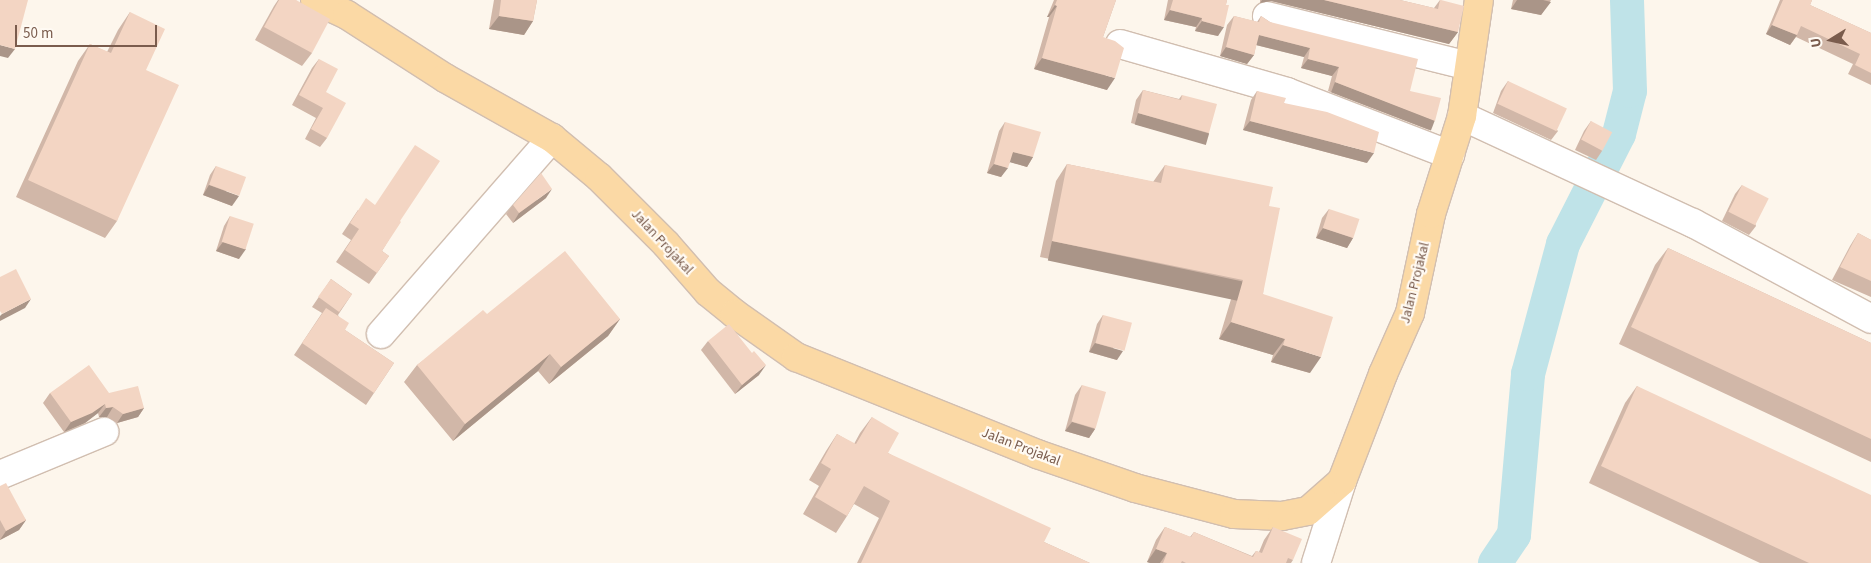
<!DOCTYPE html>
<style>
body{margin:0}
#map{position:relative;width:1871px;height:563px;overflow:hidden;background:#fdf6ec;font-family:"Source Sans 3",sans-serif}
div>[style]{position:absolute}
.river>*{height:34px;margin:-17px;padding:0 17px;transform-origin:17px;border-radius:17px;background:#bfe3e8}
.roads{filter:drop-shadow(1px 0 #d1beb0) drop-shadow(-1px 0 #d1beb0) drop-shadow(0 1px #d1beb0) drop-shadow(0 -1px #d1beb0)}
.minor>*{height:28px;margin:-14px;padding:0 14px;transform-origin:14px;border-radius:14px;background:#fff}
.major>*{height:28px;margin:-14px;padding:0 14px;transform-origin:14px;border-radius:14px;background:#fbd9a5}
.wall>*{inset:0;background:#d1b7a8}
.shaded-wall>*{inset:0;background:#aa9588;transform-origin:0 0}
.building>*{inset:0;background:#f3d5c3;transform-origin:0 0}
span{translate:-50% -50%;white-space:nowrap;text-align:center;line-height:1.15;-webkit-text-stroke:4.5px #fffaf3;paint-order:stroke}
.street-label{font-size:14px;color:#7a5c4d}
.north{position:absolute;left:1806px;top:15px;width:50px;height:50px;-webkit-text-stroke:4px #fffaf3;paint-order:stroke;rotate:260deg;font-size:14px;font-weight:700;line-height:20px;text-align:center;color:#7a5c4d}
.north::after{content:'';display:block;margin:auto;width:18px;height:22px;background:#7a5c4d;clip-path:polygon(50% 0,100% 100%,50% 72%,0 100%)}
.scale{position:absolute;left:15px;top:25px;width:142px;height:22px;box-sizing:border-box;border:2px solid #7a5c4d;border-top:0;padding-left:6px;font-size:15px;line-height:18px;white-space:nowrap;color:#7a5c4d;-webkit-text-stroke:4px #fffaf3;paint-order:stroke}
</style>
<div id="map">
<div class="river">
<div style="left:1495px;top:563px;width:34px;rotate:-56deg"></div>
<div style="left:1514px;top:535px;width:162px;rotate:-85deg"></div>
<div style="left:1528px;top:374px;width:135px;rotate:-74.9deg"></div>
<div style="left:1563px;top:244px;width:123px;rotate:-63deg"></div>
<div style="left:1619px;top:134px;width:44px;rotate:-75.7deg"></div>
<div style="left:1630px;top:91px;width:91px;rotate:-91.9deg"></div>
</div>
<div class="roads">
<div class="minor">
<div style="left:1267px;top:16px;width:208px;rotate:13.9deg"></div>
<div style="left:1120px;top:44px;width:174px;rotate:16deg"></div>
<div style="left:1287px;top:92px;width:175px;rotate:21.1deg"></div>
<div style="left:1462px;top:116px;width:255px;rotate:24.9deg"></div>
<div style="left:1693px;top:223px;width:202px;rotate:28.3deg"></div>
<div style="left:381px;top:334px;width:260px;rotate:-48.9deg"></div>
<div style="left:0;top:475px;width:113px;rotate:-22.5deg"></div>
<div style="left:1316px;top:563px;width:86px;rotate:-72.4deg"></div>
</div>
<div class="major">
<div style="left:315px;top:0;width:35px;rotate:25deg"></div>
<div style="left:347px;top:15px;width:117px;rotate:32.7deg"></div>
<div style="left:445px;top:78px;width:123px;rotate:29.3deg"></div>
<div style="left:552px;top:138px;width:61px;rotate:39.7deg"></div>
<div style="left:599px;top:177px;width:95px;rotate:45deg"></div>
<div style="left:666px;top:244px;width:64px;rotate:48.8deg"></div>
<div style="left:708px;top:292px;width:35px;rotate:39deg"></div>
<div style="left:735px;top:314px;width:75px;rotate:35.2deg"></div>
<div style="left:796px;top:357px;width:260px;rotate:21.9deg"></div>
<div style="left:1037px;top:454px;width:104px;rotate:19.1deg"></div>
<div style="left:1135px;top:488px;width:102px;rotate:14.7deg"></div>
<div style="left:1234px;top:514px;width:48px;rotate:2.4deg"></div>
<div style="left:1282px;top:516px;width:26px;rotate:-11deg"></div>
<div style="left:1308px;top:511px;width:45px;rotate:-41.4deg"></div>
<div style="left:1342px;top:481px;width:115px;rotate:-69deg"></div>
<div style="left:1383px;top:374px;width:67px;rotate:-66.1deg"></div>
<div style="left:1410px;top:313px;width:101px;rotate:-78deg"></div>
<div style="left:1431px;top:214px;width:103px;rotate:-72.4deg"></div>
<div style="left:1462px;top:116px;width:117px;rotate:-81.7deg"></div>
</div>
</div>
<div class="wall">
<div style="clip-path:polygon(278px 0,296px 0,312px 53px,302px 66px,255px 40px,274px 6px)"></div>
<div style="clip-path:polygon(494px 0,537px 0,533px 21px,524px 35px,489px 29px)"></div>
<div style="clip-path:polygon(1054px 0,1116px 0,1103px 37px,1107px 90px,1034px 69px,1049px 17px,1047px 17px)"></div>
<div style="clip-path:polygon(1168px 0,1227px 0,1218px 36px,1195px 31px,1196px 27px,1164px 20px)"></div>
<div style="clip-path:polygon(1260px 0,1400px 0,1434px 8px,1440px 0,1458px 32px,1449px 44px,1271px 1px,1260px 3px)"></div>
<div style="clip-path:polygon(1513px 0,1551px 0,1541px 15px,1511px 9px)"></div>
<div style="clip-path:polygon(1780px 0,1812px 0,1810px 5px,1871px 33px,1871px 85px,1848px 74px,1853px 64px,1796px 37px,1790px 45px,1766px 34px)"></div>
<div style="clip-path:polygon(130px 12px,146px 70px,117px 221px,105px 238px,16px 197px,78px 61px,90px 44px,107px 52px,118px 30px)"></div>
<div style="clip-path:polygon(1234px 16px,1257px 22px,1261px 16px,1270px 22px,1410px 91px,1429px 130px,1328px 91px,1332px 76px,1301px 68px,1304px 57px,1256px 45px,1254px 55px,1247px 64px,1220px 56px,1227px 25px)"></div>
<div style="clip-path:polygon(319px 59px,326px 92px,327px 138px,320px 147px,305px 139px,316px 118px,292px 105px,312px 68px)"></div>
<div style="clip-path:polygon(1508px 81px,1558px 131px,1551px 140px,1493px 113px,1501px 91px)"></div>
<div style="clip-path:polygon(1143px 90px,1179px 99px,1182px 95px,1209px 133px,1203px 143px,1131px 123px,1136px 100px)"></div>
<div style="clip-path:polygon(1257px 91px,1284px 103px,1367px 163px,1243px 130px,1251px 100px)"></div>
<div style="clip-path:polygon(1591px 121px,1602px 151px,1596px 160px,1575px 150px,1584px 131px)"></div>
<div style="clip-path:polygon(1005px 122px,1033px 157px,1027px 167px,1010px 162px,1001px 177px,987px 173px,999px 131px)"></div>
<div style="clip-path:polygon(1067px 164px,1153px 182px,1165px 165px,1269px 206px,1263px 294px,1310px 373px,1271px 362px,1273px 355px,1219px 339px,1232px 296px,1040px 257px,1056px 181px)"></div>
<div style="clip-path:polygon(216px 166px,232px 206px,203px 195px,210px 175px)"></div>
<div style="clip-path:polygon(1742px 185px,1756px 226px,1749px 235px,1722px 221px,1735px 194px)"></div>
<div style="clip-path:polygon(546px 198px,513px 223px,506px 214px,513px 205px)"></div>
<div style="clip-path:polygon(1329px 209px,1353px 238px,1347px 248px,1316px 238px,1322px 218px)"></div>
<div style="clip-path:polygon(358px 210px,400px 221px,382px 251px,389px 256px,369px 284px,336px 262px,351px 240px,342px 234px)"></div>
<div style="clip-path:polygon(230px 216px,239px 259px,216px 251px,224px 226px)"></div>
<div style="clip-path:polygon(1858px 233px,1871px 240px,1871px 297px,1832px 280px,1850px 246px)"></div>
<div style="clip-path:polygon(1668px 248px,1871px 343px,1871px 462px,1619px 344px,1655px 265px)"></div>
<div style="clip-path:polygon(331px 279px,352px 294px,338px 315px,345px 330px,394px 363px,366px 405px,294px 355px,322px 313px,312px 307px)"></div>
<div style="clip-path:polygon(487px 314px,620px 319px,608px 336px,549px 384px,538px 371px,453px 441px,404px 382px,417px 365px)"></div>
<div style="clip-path:polygon(1103px 315px,1117px 360px,1089px 352px,1097px 324px)"></div>
<div style="clip-path:polygon(708px 341px,759px 375px,735px 394px,701px 350px)"></div>
<div style="clip-path:polygon(1082px 385px,1095px 429px,1089px 438px,1065px 431px,1075px 395px)"></div>
<div style="clip-path:polygon(1637px 386px,1871px 563px,1760px 563px,1589px 483px,1625px 403px)"></div>
<div style="clip-path:polygon(50px 393px,109px 393px,144px 408px,138px 417px,117px 423px,107px 417px,99px 417px,98px 413px,85px 423px,64px 432px,43px 403px)"></div>
<div style="clip-path:polygon(872px 417px,888px 453px,1044px 542px,1090px 563px,857px 563px,879px 518px,854px 504px,847px 516px,836px 533px,803px 514px,819px 486px,809px 480px,826px 451px,837px 434px,854px 444px,860px 433px)"></div>
<div style="clip-path:polygon(0 486px,26px 520px,19px 530px,0 540px)"></div>
<div style="clip-path:polygon(1165px 527px,1190px 537px,1194px 532px,1252px 556px,1256px 551px,1259px 552px,1264px 540px,1273px 527px,1293px 560px,1291px 563px,1150px 563px,1147px 562px,1156px 540px)"></div>
</div>
<div class="shaded-wall">
<div style="clip-path:polygon(1262px 0,1324px 0,1458px 32px,1449px 44px,1271px 1px,1260px 3px)"></div>
<div style="clip-path:polygon(1517px 0,1543px 0,1551px 2px,1541px 15px,1511px 9px)"></div>
<div style="clip-path:polygon(1055px 5px,1057px 6px,1049px 17px,1047px 17px)"></div>
<div style="clip-path:polygon(1170px 10px,1202px 18px,1196px 27px,1164px 20px)"></div>
<div style="clip-path:polygon(499px 16px,533px 21px,524px 35px,489px 29px)"></div>
<div style="clip-path:polygon(1202px 21px,1224px 27px,1218px 36px,1195px 31px)"></div>
<div style="clip-path:polygon(1772px 25px,1797px 35px,1790px 45px,1766px 34px)"></div>
<div style="clip-path:polygon(1259px 35px,1310px 48px,1304px 57px,1252px 44px)"></div>
<div style="clip-path:polygon(0 45px,15px 49px,8px 58px,0 56px)"></div>
<div style="clip-path:polygon(1226px 47px,1254px 55px,1247px 64px,1220px 56px)"></div>
<div style="clip-path:polygon(1042px 58px,1115px 78px,1107px 90px,1034px 69px)"></div>
<div style="clip-path:polygon(1308px 59px,1339px 67px,1332px 76px,1301px 68px)"></div>
<div style="left:1335px;top:82px;width:107px;height:11px;rotate:21deg"></div>
<div style="left:1138px;top:113px;width:74px;height:12px;rotate:16deg"></div>
<div style="clip-path:polygon(1250px 121px,1374px 153px,1367px 163px,1243px 130px)"></div>
<div style="clip-path:polygon(1013px 152px,1033px 157px,1027px 167px,1006px 161px)"></div>
<div style="clip-path:polygon(994px 164px,1008px 168px,1001px 177px,987px 173px)"></div>
<div style="clip-path:polygon(209px 185px,239px 196px,232px 206px,203px 195px)"></div>
<div style="clip-path:polygon(552px 189px,546px 198px,513px 223px,519px 213px)"></div>
<div style="clip-path:polygon(1323px 228px,1353px 238px,1347px 248px,1316px 238px)"></div>
<div style="left:1052px;top:241px;width:195px;height:20px;rotate:12deg"></div>
<div style="clip-path:polygon(223px 242px,246px 249px,239px 259px,216px 251px)"></div>
<div style="clip-path:polygon(31px 299px,25px 308px,0 321px,0 316px,2px 314px)"></div>
<div style="clip-path:polygon(620px 319px,608px 336px,549px 384px,561px 367px)"></div>
<div style="clip-path:polygon(1231px 322px,1285px 339px,1273px 355px,1219px 339px)"></div>
<div style="clip-path:polygon(1095px 343px,1123px 351px,1117px 360px,1089px 352px)"></div>
<div style="clip-path:polygon(1283px 345px,1321px 357px,1310px 373px,1271px 362px)"></div>
<div style="clip-path:polygon(550px 354px,538px 371px,453px 441px,465px 424px)"></div>
<div style="clip-path:polygon(766px 365px,759px 375px,735px 394px,742px 385px)"></div>
<div style="clip-path:polygon(105px 404px,98px 413px,85px 423px,64px 432px,71px 422px)"></div>
<div style="clip-path:polygon(113px 407px,107px 417px,99px 417px,106px 408px)"></div>
<div style="clip-path:polygon(144px 408px,138px 417px,117px 423px,123px 414px)"></div>
<div style="clip-path:polygon(1072px 422px,1095px 429px,1089px 438px,1065px 431px)"></div>
<div style="clip-path:polygon(26px 520px,19px 530px,0 540px,6px 531px)"></div>
<div style="clip-path:polygon(1156px 549px,1167px 553px,1160px 563px,1150px 563px,1147px 562px)"></div>
</div>
<div class="building">
<div style="clip-path:polygon(0 0,28px 0,15px 49px,0 45px)"></div>
<div style="clip-path:polygon(279px 0,296px 0,330px 19px,312px 53px,264px 27px)"></div>
<div style="clip-path:polygon(501px 0,537px 0,533px 21px,499px 16px)"></div>
<div style="clip-path:polygon(1057px 0,1116px 0,1103px 37px,1115px 41px,1124px 48px,1115px 78px,1042px 58px,1057px 6px,1055px 5px)"></div>
<div style="clip-path:polygon(1173px 0,1227px 0,1226px 5px,1229px 5px,1224px 27px,1202px 21px,1202px 18px,1170px 10px)"></div>
<div style="clip-path:polygon(1324px 0,1400px 0,1438px 9px,1440px 0,1441px 0,1464px 6px,1458px 32px)"></div>
<div style="clip-path:polygon(1783px 0,1812px 0,1810px 5px,1871px 33px,1871px 73px,1855px 65px,1860px 54px,1801px 26px,1797px 35px,1772px 25px)"></div>
<div style="clip-path:polygon(130px 12px,165px 29px,146px 70px,179px 85px,117px 221px,28px 180px,90px 44px,111px 53px)"></div>
<div style="clip-path:polygon(1234px 16px,1259px 22px,1261px 16px,1270px 22px,1418px 59px,1410px 91px,1441px 98px,1435px 121px,1335px 82px,1339px 67px,1308px 59px,1310px 48px,1259px 35px,1254px 55px,1226px 47px)"></div>
<div style="clip-path:polygon(319px 59px,338px 69px,326px 92px,346px 103px,327px 138px,311px 129px,323px 108px,299px 95px)"></div>
<div style="left:1508px;top:81px;width:65px;height:25px;rotate:25deg"></div>
<div style="clip-path:polygon(1143px 90px,1181px 100px,1182px 95px,1217px 104px,1209px 133px,1138px 113px)"></div>
<div style="clip-path:polygon(1257px 91px,1286px 98px,1284px 103px,1327px 112px,1379px 132px,1374px 153px,1250px 121px)"></div>
<div style="left:1591px;top:121px;width:24px;height:21px;rotate:28deg"></div>
<div style="clip-path:polygon(1005px 122px,1041px 132px,1033px 157px,1013px 152px,1008px 168px,994px 164px)"></div>
<div style="clip-path:polygon(415px 145px,440px 161px,400px 221px,401px 222px,382px 251px,389px 256px,377px 273px,345px 250px,359px 229px,350px 223px,366px 198px,375px 205px)"></div>
<div style="clip-path:polygon(1067px 164px,1161px 183px,1165px 165px,1273px 187px,1269px 206px,1280px 208px,1263px 294px,1333px 317px,1321px 357px,1283px 345px,1285px 339px,1231px 322px,1243px 280px,1052px 241px)"></div>
<div style="left:216px;top:166px;width:32px;height:20px;rotate:20deg"></div>
<div style="clip-path:polygon(541px 173px,552px 189px,519px 213px,513px 205px)"></div>
<div style="left:1742px;top:185px;width:30px;height:30px;rotate:27deg"></div>
<div style="left:1329px;top:209px;width:32px;height:20px;rotate:18deg"></div>
<div style="left:230px;top:216px;width:25px;height:27px;rotate:18deg"></div>
<div style="clip-path:polygon(1858px 233px,1871px 240px,1871px 281px,1840px 267px)"></div>
<div style="clip-path:polygon(1668px 248px,1871px 343px,1871px 439px,1631px 327px)"></div>
<div style="clip-path:polygon(565px 251px,620px 319px,561px 367px,550px 354px,465px 424px,417px 365px,483px 310px,487px 314px)"></div>
<div style="clip-path:polygon(16px 269px,31px 299px,2px 314px,0 311px,0 277px)"></div>
<div style="left:331px;top:279px;width:26px;height:22px;rotate:36deg"></div>
<div style="clip-path:polygon(326px 308px,349px 323px,345px 330px,394px 363px,374px 393px,302px 343px)"></div>
<div style="left:1103px;top:315px;width:30px;height:29px;rotate:15deg"></div>
<div style="clip-path:polygon(729px 324px,752px 353px,754px 351px,766px 365px,742px 385px,708px 341px)"></div>
<div style="clip-path:polygon(89px 365px,109px 393px,138px 386px,144px 408px,123px 414px,113px 407px,106px 408px,105px 404px,92px 413px,71px 422px,50px 393px)"></div>
<div style="left:1082px;top:385px;width:25px;height:38px;rotate:16deg"></div>
<div style="clip-path:polygon(1637px 386px,1871px 495px,1871px 563px,1809px 563px,1601px 466px)"></div>
<div style="clip-path:polygon(872px 417px,899px 433px,888px 453px,1051px 528px,1044px 542px,1090px 563px,861px 563px,890px 501px,864px 486px,847px 516px,815px 497px,831px 469px,821px 463px,837px 434px,856px 444px)"></div>
<div style="clip-path:polygon(6px 483px,26px 520px,6px 531px,0 520px,0 486px)"></div>
<div style="clip-path:polygon(1165px 527px,1191px 537px,1194px 532px,1253px 557px,1256px 551px,1262px 553px,1273px 527px,1302px 539px,1293px 560px,1288px 558px,1286px 563px,1186px 563px,1182px 561px,1181px 563px,1163px 563px,1167px 553px,1156px 549px)"></div>
</div>
<div class="street-label">
<span style="left:662px;top:242px;rotate:47deg">Jalan Projakal</span>
<span style="left:1415px;top:283px;rotate:-76deg">Jalan Projakal</span>
<span style="left:1021px;top:447px;rotate:21deg">Jalan Projakal</span>
</div>
<div class="north">U</div>
<div class="scale">50 m</div>
</div>
